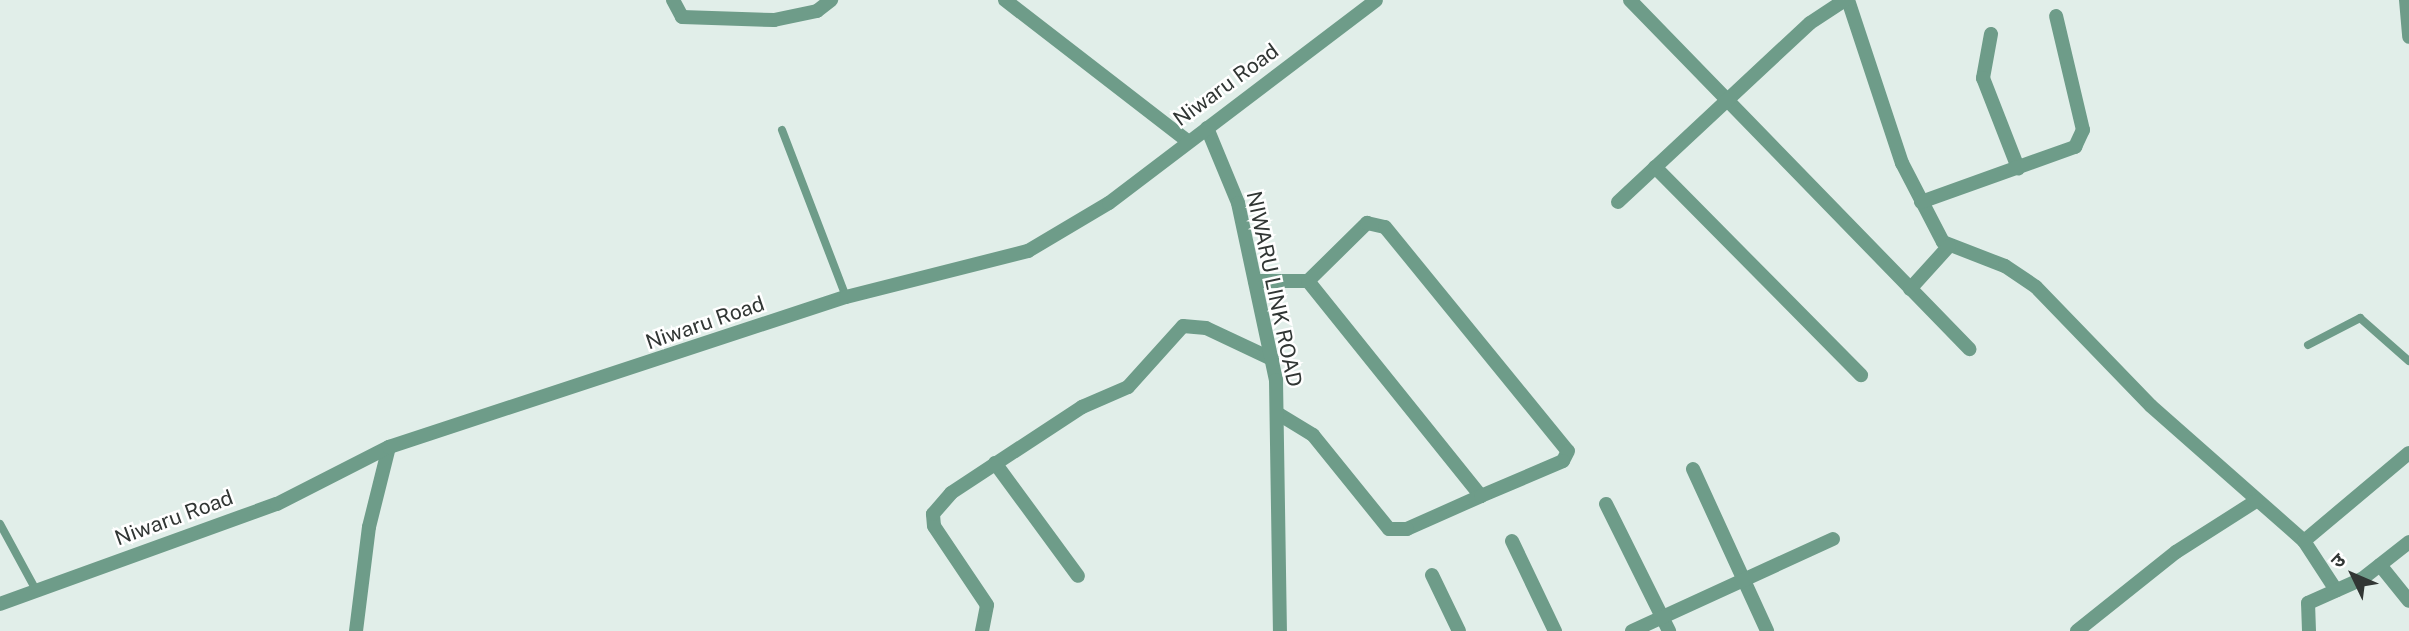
<!DOCTYPE html>
<meta charset="utf-8">
<style>
body{margin:0}
#map{position:relative;width:2409px;height:631px;overflow:hidden;background:#e1eee9;font-family:"Public Sans","Noto Sans Devanagari",sans-serif}
div>[style]{position:absolute}
.service>*{height:8px;margin:-4px;padding:0 4px;transform-origin:4px;border-radius:4px;background:#6e9c89}
.minor>*{height:14px;margin:-7px;padding:0 7px;transform-origin:7px;border-radius:7px;background:#6e9c89}
.tertiary>*{height:14px;margin:-7px;padding:0 7px;transform-origin:7px;border-radius:7px;background:#6e9c89}
span{translate:-50% -50%;white-space:nowrap;text-align:center;line-height:1.15;-webkit-text-stroke:5px #fff;paint-order:stroke}
.street-label{font-size:21px;color:#313634}
.north{position:absolute;left:2318px;top:540px;width:70px;height:70px;-webkit-text-stroke:5px #fff;paint-order:stroke;rotate:314deg;font-size:19px;font-weight:700;line-height:28px;text-align:center;color:#313634}
.north::after{content:'';display:block;margin:auto;width:24px;height:32px;background:#313634;clip-path:polygon(50% 0,100% 100%,50% 72%,0 100%)}
</style>
<div id="map">
<div class="service">
<div style="left:782px;top:130px;width:179px;rotate:69deg"></div>
<div style="left:2308px;top:345px;width:59px;rotate:-27.4deg"></div>
<div style="left:2360px;top:318px;width:65px;rotate:41.3deg"></div>
<div style="left:0;top:524px;width:75px;rotate:61.4deg"></div>
</div>
<div class="minor">
<div style="left:673px;top:0;width:19px;rotate:62deg"></div>
<div style="left:682px;top:17px;width:92px;rotate:1.9deg"></div>
<div style="left:774px;top:20px;width:44px;rotate:-11.8deg"></div>
<div style="left:817px;top:11px;width:18px;rotate:-38deg"></div>
<div style="left:1005px;top:0;width:229px;rotate:37.7deg"></div>
<div style="left:1630px;top:0;width:487px;rotate:45.8deg"></div>
<div style="left:1848px;top:0;width:172px;rotate:71.7deg"></div>
<div style="left:1902px;top:163px;width:89px;rotate:62.6deg"></div>
<div style="left:1943px;top:242px;width:66px;rotate:21.2deg"></div>
<div style="left:2005px;top:266px;width:37px;rotate:34deg"></div>
<div style="left:2036px;top:287px;width:165px;rotate:46deg"></div>
<div style="left:2151px;top:406px;width:204px;rotate:41.4deg"></div>
<div style="left:2304px;top:541px;width:137px;rotate:-40deg"></div>
<div style="left:2406px;top:0;width:37px;rotate:85deg"></div>
<div style="left:1991px;top:34px;width:45px;rotate:100.3deg"></div>
<div style="left:1983px;top:78px;width:97px;rotate:68.7deg"></div>
<div style="left:1655px;top:167px;width:293px;rotate:45.3deg"></div>
<div style="left:1618px;top:202px;width:262px;rotate:-43deg"></div>
<div style="left:1810px;top:23px;width:42px;rotate:-33.3deg"></div>
<div style="left:1921px;top:202px;width:164px;rotate:-19.7deg"></div>
<div style="left:2075px;top:147px;width:19px;rotate:-65deg"></div>
<div style="left:2083px;top:130px;width:117px;rotate:-103.3deg"></div>
<div style="left:1255px;top:281px;width:53px"></div>
<div style="left:1308px;top:281px;width:276px;rotate:51.2deg"></div>
<div style="left:1481px;top:496px;width:81px;rotate:156deg"></div>
<div style="left:1407px;top:529px;width:18px;rotate:180deg"></div>
<div style="left:1389px;top:529px;width:121px;rotate:-129deg"></div>
<div style="left:1313px;top:435px;width:42px;rotate:-148.6deg"></div>
<div style="left:1308px;top:281px;width:83px;rotate:-44.5deg"></div>
<div style="left:1367px;top:223px;width:18px;rotate:13deg"></div>
<div style="left:1385px;top:227px;width:289px;rotate:50.8deg"></div>
<div style="left:1568px;top:451px;width:11px;rotate:117deg"></div>
<div style="left:1563px;top:461px;width:89px;rotate:156.9deg"></div>
<div style="left:1910px;top:289px;width:58px;rotate:-47.8deg"></div>
<div style="left:995px;top:463px;width:140px;rotate:53.7deg"></div>
<div style="left:1693px;top:469px;width:178px;rotate:65.4deg"></div>
<div style="left:1606px;top:504px;width:142px;rotate:63.6deg"></div>
<div style="left:1512px;top:541px;width:100px;rotate:64.5deg"></div>
<div style="left:2304px;top:541px;width:59px;rotate:56.9deg"></div>
<div style="left:2380px;top:565px;width:46px;rotate:51.1deg"></div>
<div style="left:1432px;top:575px;width:62px;rotate:64.3deg"></div>
<div style="left:356px;top:631px;width:105px;rotate:-82.9deg"></div>
<div style="left:369px;top:527px;width:82px;rotate:-76deg"></div>
<div style="left:982px;top:631px;width:26px;rotate:-79deg"></div>
<div style="left:987px;top:605px;width:95px;rotate:-123.9deg"></div>
<div style="left:934px;top:526px;width:12px;rotate:-95deg"></div>
<div style="left:933px;top:514px;width:28px;rotate:-49deg"></div>
<div style="left:951px;top:493px;width:157px;rotate:-33.3deg"></div>
<div style="left:1082px;top:407px;width:50px;rotate:-23.5deg"></div>
<div style="left:1128px;top:387px;width:82px;rotate:-48deg"></div>
<div style="left:1183px;top:326px;width:23px;rotate:5deg"></div>
<div style="left:1206px;top:328px;width:73px;rotate:25.2deg"></div>
<div style="left:1632px;top:631px;width:221px;rotate:-24.6deg"></div>
<div style="left:2077px;top:631px;width:127px;rotate:-38.6deg"></div>
<div style="left:2176px;top:552px;width:95px;rotate:-32.5deg"></div>
<div style="left:2309px;top:631px;width:28px;rotate:-92deg"></div>
<div style="left:2308px;top:603px;width:59px;rotate:-24deg"></div>
<div style="left:2362px;top:579px;width:60px;rotate:-38.2deg"></div>
</div>
<div class="tertiary">
<div style="left:1207px;top:128px;width:81px;rotate:67.5deg"></div>
<div style="left:1238px;top:203px;width:181px;rotate:77.9deg"></div>
<div style="left:1276px;top:380px;width:251px;rotate:89.1deg"></div>
<div style="left:0;top:604px;width:294px;rotate:-19.9deg"></div>
<div style="left:277px;top:504px;width:126px;rotate:-27deg"></div>
<div style="left:389px;top:447px;width:481px;rotate:-18.2deg"></div>
<div style="left:846px;top:297px;width:188px;rotate:-14.2deg"></div>
<div style="left:1028px;top:251px;width:94px;rotate:-30.7deg"></div>
<div style="left:1109px;top:203px;width:335px;rotate:-37.2deg"></div>
</div>
<div class="street-label">
<span style="left:1226px;top:85px;rotate:-36deg">Niwaru Road</span>
<span style="left:1274px;top:289px;rotate:78deg">NIWARU LINK ROAD</span>
<span style="left:705px;top:323px;rotate:-19deg">Niwaru Road</span>
<span style="left:174px;top:518px;rotate:-20deg">Niwaru Road</span>
</div>
<div class="north">उ</div>
</div>
